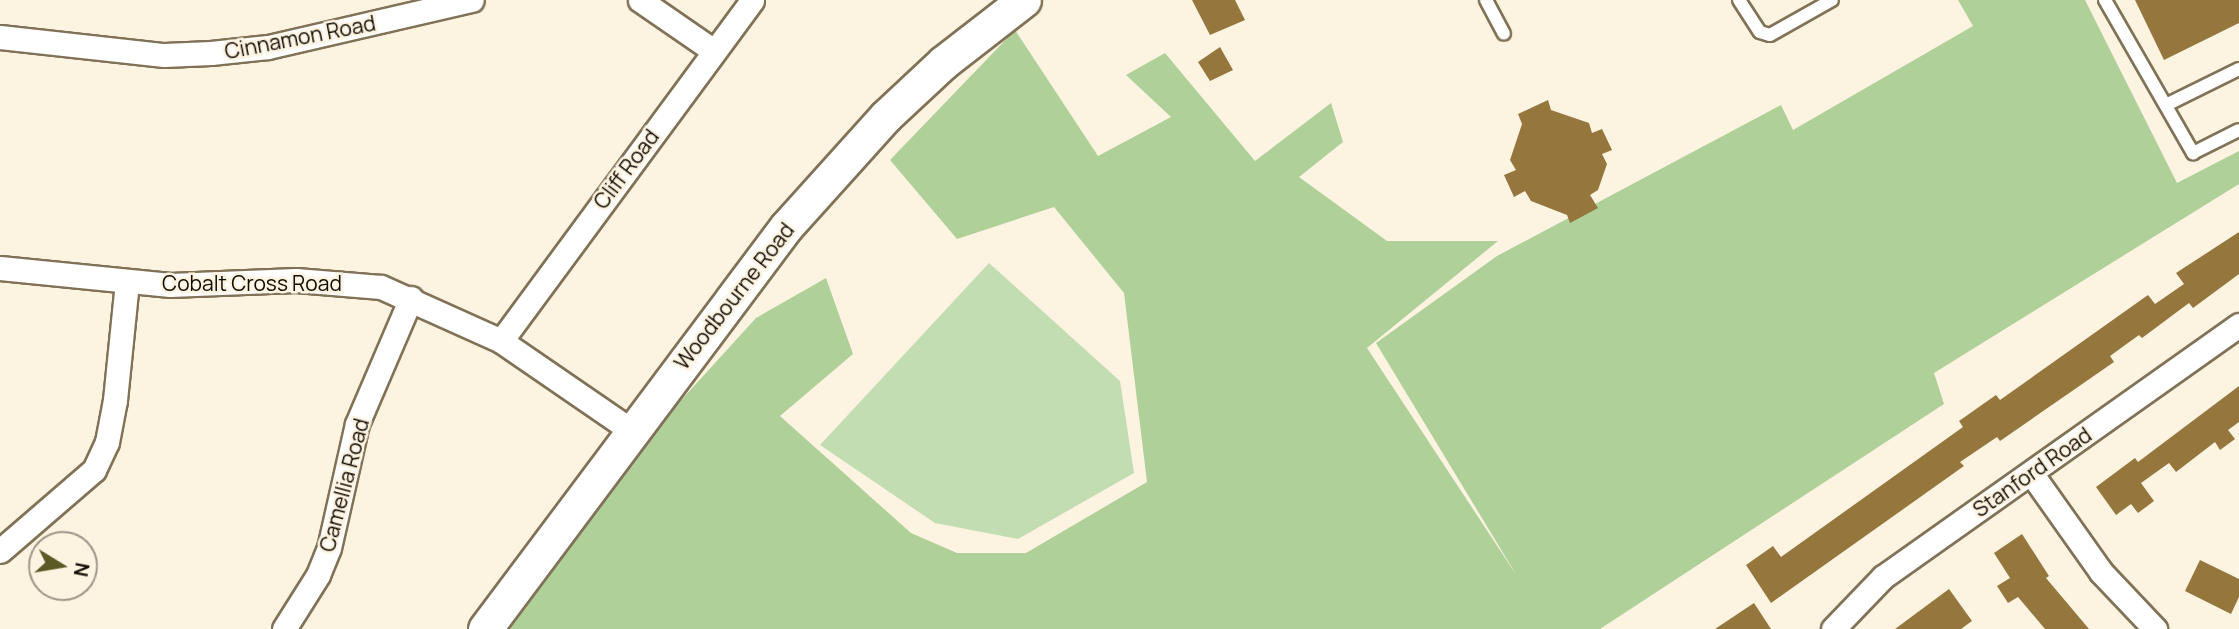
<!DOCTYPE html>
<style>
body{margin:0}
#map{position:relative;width:2239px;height:629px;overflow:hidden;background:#fdf3e1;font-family:Manrope,sans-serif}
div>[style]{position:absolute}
.green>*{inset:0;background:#c3ddb2}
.forest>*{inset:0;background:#afd098}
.building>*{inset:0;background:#95763d}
.roads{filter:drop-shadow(2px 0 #817257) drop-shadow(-2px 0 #817257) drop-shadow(0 2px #817257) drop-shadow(0 -2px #817257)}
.lane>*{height:12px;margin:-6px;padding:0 6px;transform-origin:6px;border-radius:6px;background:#fff}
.street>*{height:23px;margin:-11.5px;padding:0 11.5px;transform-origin:11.5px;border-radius:11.5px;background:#fff}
.secondary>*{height:33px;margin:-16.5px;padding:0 16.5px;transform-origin:16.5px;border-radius:16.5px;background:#fff}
span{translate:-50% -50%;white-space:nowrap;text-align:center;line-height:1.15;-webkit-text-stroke:5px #fdf3e1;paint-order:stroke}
.street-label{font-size:21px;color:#100b03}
.north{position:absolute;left:28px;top:531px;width:70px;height:70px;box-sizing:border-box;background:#fdf3e1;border:2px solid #9e9688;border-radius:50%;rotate:101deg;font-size:19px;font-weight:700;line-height:28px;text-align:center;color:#100b03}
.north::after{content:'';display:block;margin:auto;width:24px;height:32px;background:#5b5925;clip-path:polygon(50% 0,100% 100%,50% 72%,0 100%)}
</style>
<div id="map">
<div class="green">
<div style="clip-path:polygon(989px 263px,1120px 381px,1134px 473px,1018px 539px,935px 523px,820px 445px)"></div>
</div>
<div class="forest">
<div style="clip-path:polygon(1958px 0,2085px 0,2177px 183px,2239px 151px,2239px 184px,1934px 373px,1944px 404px,1600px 629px,507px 629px,643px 442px,756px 318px,826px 278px,853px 354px,780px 416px,911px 533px,957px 553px,1026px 553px,1147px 482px,1124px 293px,1054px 207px,957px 239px,890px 160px,1015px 30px,1098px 156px,1171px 117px,1126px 75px,1165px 53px,1255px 161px,1331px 103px,1343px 142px,1299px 177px,1387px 241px,1498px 241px,1367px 348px,1517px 576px,1376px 343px,1497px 256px,1781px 105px,1793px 130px,1973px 26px)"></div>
</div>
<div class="building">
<div style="clip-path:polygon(1192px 0,1235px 0,1245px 20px,1210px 35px)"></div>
<div style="clip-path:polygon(2135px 0,2239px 0,2239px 23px,2164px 60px)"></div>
<div style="clip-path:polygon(1220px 47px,1233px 70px,1210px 81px,1198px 62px)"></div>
<div style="clip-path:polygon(1548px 100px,1551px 110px,1589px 123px,1592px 133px,1602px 129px,1612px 150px,1602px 154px,1607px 164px,1598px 190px,1590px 195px,1598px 208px,1570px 223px,1567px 215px,1531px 201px,1525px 191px,1514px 197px,1504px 175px,1516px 170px,1510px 160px,1522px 124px,1518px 114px)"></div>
<div style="clip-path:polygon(2239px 232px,2239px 274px,2193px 308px,2189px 303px,2142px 338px,2139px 335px,2110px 356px,2114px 362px,2000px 441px,1997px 437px,1960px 462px,1964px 466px,1771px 603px,1746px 565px,1773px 546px,1781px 557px,1963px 427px,1959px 421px,1996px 395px,2000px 400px,2148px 295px,2155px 304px,2184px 284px,2176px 273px)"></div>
<div style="clip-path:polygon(2239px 386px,2239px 422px,2228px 430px,2235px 439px,2220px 450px,2215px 442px,2176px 472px,2169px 463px,2141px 483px,2154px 501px,2138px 513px,2131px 504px,2116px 515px,2096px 487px,2135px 458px,2138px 462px)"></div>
<div style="clip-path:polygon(2022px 534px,2049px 576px,2046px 578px,2089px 629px,2045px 629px,2018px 597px,2008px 603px,1997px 586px,2010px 578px,1994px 553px)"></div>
<div style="clip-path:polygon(2200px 560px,2239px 579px,2239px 597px,2231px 614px,2185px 591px)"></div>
<div style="clip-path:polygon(1949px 589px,1972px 621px,1961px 629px,1895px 629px)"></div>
<div style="clip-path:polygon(1754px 603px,1771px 629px,1715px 629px)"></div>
</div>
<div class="roads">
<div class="lane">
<div style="left:1486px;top:0;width:38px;rotate:62deg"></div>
<div style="left:1739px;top:0;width:38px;rotate:57deg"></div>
<div style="left:1760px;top:32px;width:10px;rotate:17deg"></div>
<div style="left:1770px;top:35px;width:71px;rotate:-29.4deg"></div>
<div style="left:2105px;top:0;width:177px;rotate:60.1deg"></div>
<div style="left:2193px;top:153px;width:51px;rotate:-26.6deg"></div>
<div style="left:2166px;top:105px;width:81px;rotate:-26.3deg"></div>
</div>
<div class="street">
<div style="left:640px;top:0;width:90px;rotate:34.6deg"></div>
<div style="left:0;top:37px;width:165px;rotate:6.3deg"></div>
<div style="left:164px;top:55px;width:47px;rotate:-2.4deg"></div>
<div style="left:211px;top:53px;width:57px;rotate:-6deg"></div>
<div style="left:268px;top:47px;width:209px;rotate:-13deg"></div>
<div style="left:0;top:268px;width:171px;rotate:5.7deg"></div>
<div style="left:170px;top:285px;width:126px;rotate:-2.3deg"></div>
<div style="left:296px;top:280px;width:85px;rotate:4.7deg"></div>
<div style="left:381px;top:287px;width:132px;rotate:24.2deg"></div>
<div style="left:501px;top:341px;width:159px;rotate:34.5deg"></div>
<div style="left:501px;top:341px;width:423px;rotate:-53.6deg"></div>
<div style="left:2031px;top:473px;width:121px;rotate:54.7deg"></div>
<div style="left:2101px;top:572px;width:79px;rotate:46.5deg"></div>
<div style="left:0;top:551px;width:124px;rotate:-40.8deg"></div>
<div style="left:94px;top:470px;width:31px;rotate:-65deg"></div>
<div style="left:107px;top:442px;width:43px;rotate:-79.2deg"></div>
<div style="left:115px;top:400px;width:119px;rotate:-84.2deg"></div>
<div style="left:284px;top:629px;width:64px;rotate:-57.8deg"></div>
<div style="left:318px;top:575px;width:29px;rotate:-68deg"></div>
<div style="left:329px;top:548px;width:127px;rotate:-77.3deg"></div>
<div style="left:357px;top:424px;width:137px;rotate:-66.8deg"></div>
<div style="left:1833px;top:629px;width:72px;rotate:-46.1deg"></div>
<div style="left:1883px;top:577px;width:436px;rotate:-35.3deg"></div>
</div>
<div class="secondary">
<div style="left:485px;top:629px;width:502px;rotate:-53.18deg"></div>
<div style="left:786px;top:227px;width:149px;rotate:-48deg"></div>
<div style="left:886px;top:116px;width:79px;rotate:-43deg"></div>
<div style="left:944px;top:62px;width:101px;rotate:-37.8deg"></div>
</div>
</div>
<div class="street-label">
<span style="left:300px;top:37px;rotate:-11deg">Cinnamon Road</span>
<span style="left:626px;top:169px;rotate:-53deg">Cliff Road</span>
<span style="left:252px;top:283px">Cobalt Cross Road</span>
<span style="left:734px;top:296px;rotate:-52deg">Woodbourne Road</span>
<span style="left:2032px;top:472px;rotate:-35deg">Stanford Road</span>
<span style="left:344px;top:485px;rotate:-75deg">Camellia Road</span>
</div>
<div class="north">N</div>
</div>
